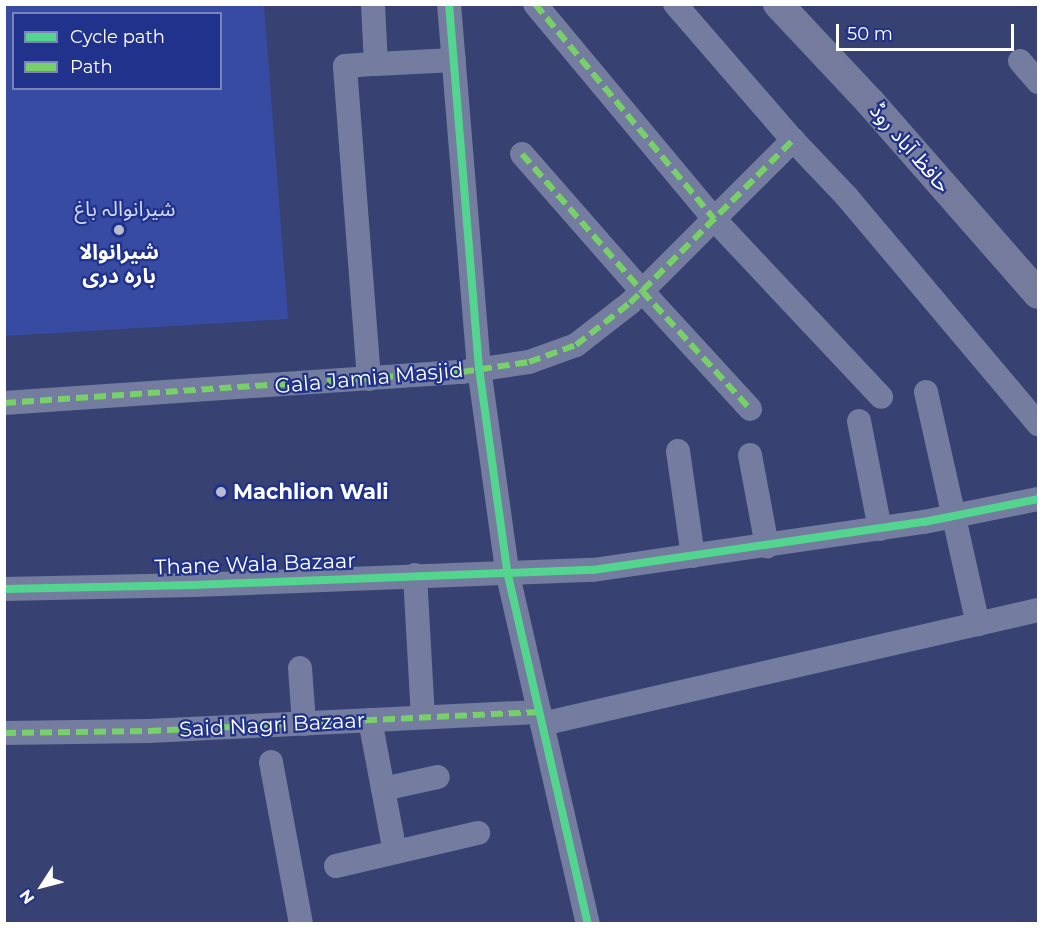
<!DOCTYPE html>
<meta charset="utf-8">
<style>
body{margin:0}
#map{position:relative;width:1043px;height:928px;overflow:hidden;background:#384272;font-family:Montserrat,"Noto Sans Arabic",sans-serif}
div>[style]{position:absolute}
.green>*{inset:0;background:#374ba2}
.minor>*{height:24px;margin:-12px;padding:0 12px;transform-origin:12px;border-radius:12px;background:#747c9f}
.major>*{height:30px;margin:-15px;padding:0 15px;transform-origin:15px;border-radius:15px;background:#747b9d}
.quiet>*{height:6px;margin-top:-3px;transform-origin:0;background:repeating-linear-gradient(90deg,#78d068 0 12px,transparent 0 18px)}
.cycleway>*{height:8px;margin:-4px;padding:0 4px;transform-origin:4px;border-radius:4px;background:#53d58f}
.dots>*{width:16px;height:16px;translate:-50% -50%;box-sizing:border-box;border:3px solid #20328b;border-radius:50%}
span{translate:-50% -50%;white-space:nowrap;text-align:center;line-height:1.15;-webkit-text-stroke:4.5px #20328b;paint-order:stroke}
.street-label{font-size:21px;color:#fff}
.park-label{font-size:21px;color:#d2d9f8}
.poi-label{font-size:21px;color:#fff;font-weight:700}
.left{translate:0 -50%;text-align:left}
.frame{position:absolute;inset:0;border:6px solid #fff;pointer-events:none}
.legend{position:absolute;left:12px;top:12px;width:210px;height:78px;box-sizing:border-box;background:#20328b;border:2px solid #7984b9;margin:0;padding:8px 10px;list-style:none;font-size:18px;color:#fff}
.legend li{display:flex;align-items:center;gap:12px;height:30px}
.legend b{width:30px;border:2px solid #7984b9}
.north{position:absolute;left:12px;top:856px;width:60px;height:60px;-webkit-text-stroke:4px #20328b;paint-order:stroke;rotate:234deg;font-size:16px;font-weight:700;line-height:24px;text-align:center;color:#fff}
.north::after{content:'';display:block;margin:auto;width:21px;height:27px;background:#fff;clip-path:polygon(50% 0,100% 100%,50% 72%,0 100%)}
.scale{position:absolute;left:836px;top:24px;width:178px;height:27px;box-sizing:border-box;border:3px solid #fff;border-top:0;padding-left:8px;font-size:18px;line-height:21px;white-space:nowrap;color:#fff;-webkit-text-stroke:4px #20328b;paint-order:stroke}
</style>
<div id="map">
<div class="green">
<div style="clip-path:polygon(evenodd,5px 4px,264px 5px,288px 319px,5px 336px,5px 4px,14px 14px,220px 14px,220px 88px,14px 88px,14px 14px)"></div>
</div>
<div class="minor">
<div style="left:449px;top:4px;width:365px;rotate:85.3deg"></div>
<div style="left:479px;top:368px;width:205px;rotate:82.1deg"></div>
<div style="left:507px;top:571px;width:362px;rotate:77.1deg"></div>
<div style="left:535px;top:4px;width:280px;rotate:50.2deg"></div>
<div style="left:714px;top:219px;width:244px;rotate:46.8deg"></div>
<div style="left:675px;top:4px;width:180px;rotate:49.1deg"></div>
<div style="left:793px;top:140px;width:79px;rotate:46.5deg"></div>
<div style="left:847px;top:197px;width:297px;rotate:49.9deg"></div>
<div style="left:1020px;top:61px;width:28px;rotate:49deg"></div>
<div style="left:376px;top:64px;width:78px;rotate:-2.9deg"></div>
<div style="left:522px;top:154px;width:182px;rotate:48.8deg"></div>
<div style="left:642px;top:291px;width:160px;rotate:47.5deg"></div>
<div style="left:369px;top:379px;width:314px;rotate:-94.4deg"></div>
<div style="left:345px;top:66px;width:31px;rotate:-4deg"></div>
<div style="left:376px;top:64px;width:60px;rotate:-92.9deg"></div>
<div style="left:926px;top:392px;width:238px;rotate:77.4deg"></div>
<div style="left:4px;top:403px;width:459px;rotate:-3.9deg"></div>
<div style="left:462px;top:372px;width:68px;rotate:-8.5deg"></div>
<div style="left:529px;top:362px;width:50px;rotate:-19.9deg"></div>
<div style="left:576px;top:345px;width:68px;rotate:-37.9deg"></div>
<div style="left:630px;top:303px;width:231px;rotate:-45deg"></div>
<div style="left:859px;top:421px;width:110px;rotate:79deg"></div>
<div style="left:678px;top:451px;width:106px;rotate:81.9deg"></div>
<div style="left:750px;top:455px;width:93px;rotate:79.4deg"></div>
<div style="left:415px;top:575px;width:142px;rotate:86.8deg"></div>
<div style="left:4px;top:589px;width:190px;rotate:-1.2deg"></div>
<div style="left:194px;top:585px;width:399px;rotate:-2.2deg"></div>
<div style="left:593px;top:570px;width:334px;rotate:-8.3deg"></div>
<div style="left:924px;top:522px;width:116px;rotate:-11.4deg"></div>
<div style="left:300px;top:668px;width:56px;rotate:85.9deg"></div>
<div style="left:370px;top:720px;width:134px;rotate:79.3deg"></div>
<div style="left:542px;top:724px;width:509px;rotate:-12.94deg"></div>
<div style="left:4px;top:733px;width:145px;rotate:-0.8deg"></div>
<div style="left:149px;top:731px;width:391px;rotate:-2.8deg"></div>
<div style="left:271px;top:762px;width:165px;rotate:79.5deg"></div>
<div style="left:383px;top:789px;width:56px;rotate:-12.3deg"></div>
<div style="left:336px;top:866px;width:146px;rotate:-13.1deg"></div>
</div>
<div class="major">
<div style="left:778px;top:4px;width:134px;rotate:46.8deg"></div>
<div style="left:870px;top:102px;width:255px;rotate:48.8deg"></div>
</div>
<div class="quiet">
<div style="left:535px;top:4px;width:280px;rotate:50.2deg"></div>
<div style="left:522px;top:154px;width:182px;rotate:48.8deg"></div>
<div style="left:642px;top:291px;width:160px;rotate:47.5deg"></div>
<div style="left:4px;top:403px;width:459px;rotate:-3.9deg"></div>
<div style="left:462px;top:372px;width:68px;rotate:-8.5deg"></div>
<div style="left:529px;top:362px;width:50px;rotate:-19.9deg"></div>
<div style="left:576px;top:345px;width:68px;rotate:-37.9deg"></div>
<div style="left:630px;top:303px;width:231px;rotate:-45deg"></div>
<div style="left:4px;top:733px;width:145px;rotate:-0.8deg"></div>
<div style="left:149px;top:731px;width:391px;rotate:-2.8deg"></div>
</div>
<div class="cycleway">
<div style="left:449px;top:4px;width:365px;rotate:85.3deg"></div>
<div style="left:479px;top:368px;width:205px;rotate:82.1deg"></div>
<div style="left:507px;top:571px;width:362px;rotate:77.1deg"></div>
<div style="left:4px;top:589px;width:190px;rotate:-1.2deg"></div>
<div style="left:194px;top:585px;width:399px;rotate:-2.2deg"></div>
<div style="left:593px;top:570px;width:334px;rotate:-8.3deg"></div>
<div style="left:924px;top:522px;width:116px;rotate:-11.4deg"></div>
</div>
<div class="dots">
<div style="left:119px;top:230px;background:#b9bdce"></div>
<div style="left:221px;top:492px;background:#b9bdce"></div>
</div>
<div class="street-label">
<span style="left:910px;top:148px;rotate:49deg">حافظ آباد روڈ</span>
<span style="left:369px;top:378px;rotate:-5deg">Gala Jamia Masjid</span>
<span style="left:255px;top:564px;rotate:-2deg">Thane Wala Bazaar</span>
<span style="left:272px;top:725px;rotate:-3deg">Said Nagri Bazaar</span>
</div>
<div class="park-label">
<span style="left:125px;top:209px">شیرانوالہ باغ</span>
</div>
<div class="poi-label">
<span style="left:119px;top:264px">شیرانوالا<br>بارہ دری</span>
<span class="left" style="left:233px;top:492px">Machlion Wali</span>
</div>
<div class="frame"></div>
<ul class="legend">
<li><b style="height:8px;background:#53d58f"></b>Cycle path</li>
<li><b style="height:8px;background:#78d068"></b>Path</li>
</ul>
<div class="north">N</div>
<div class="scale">50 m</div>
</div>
